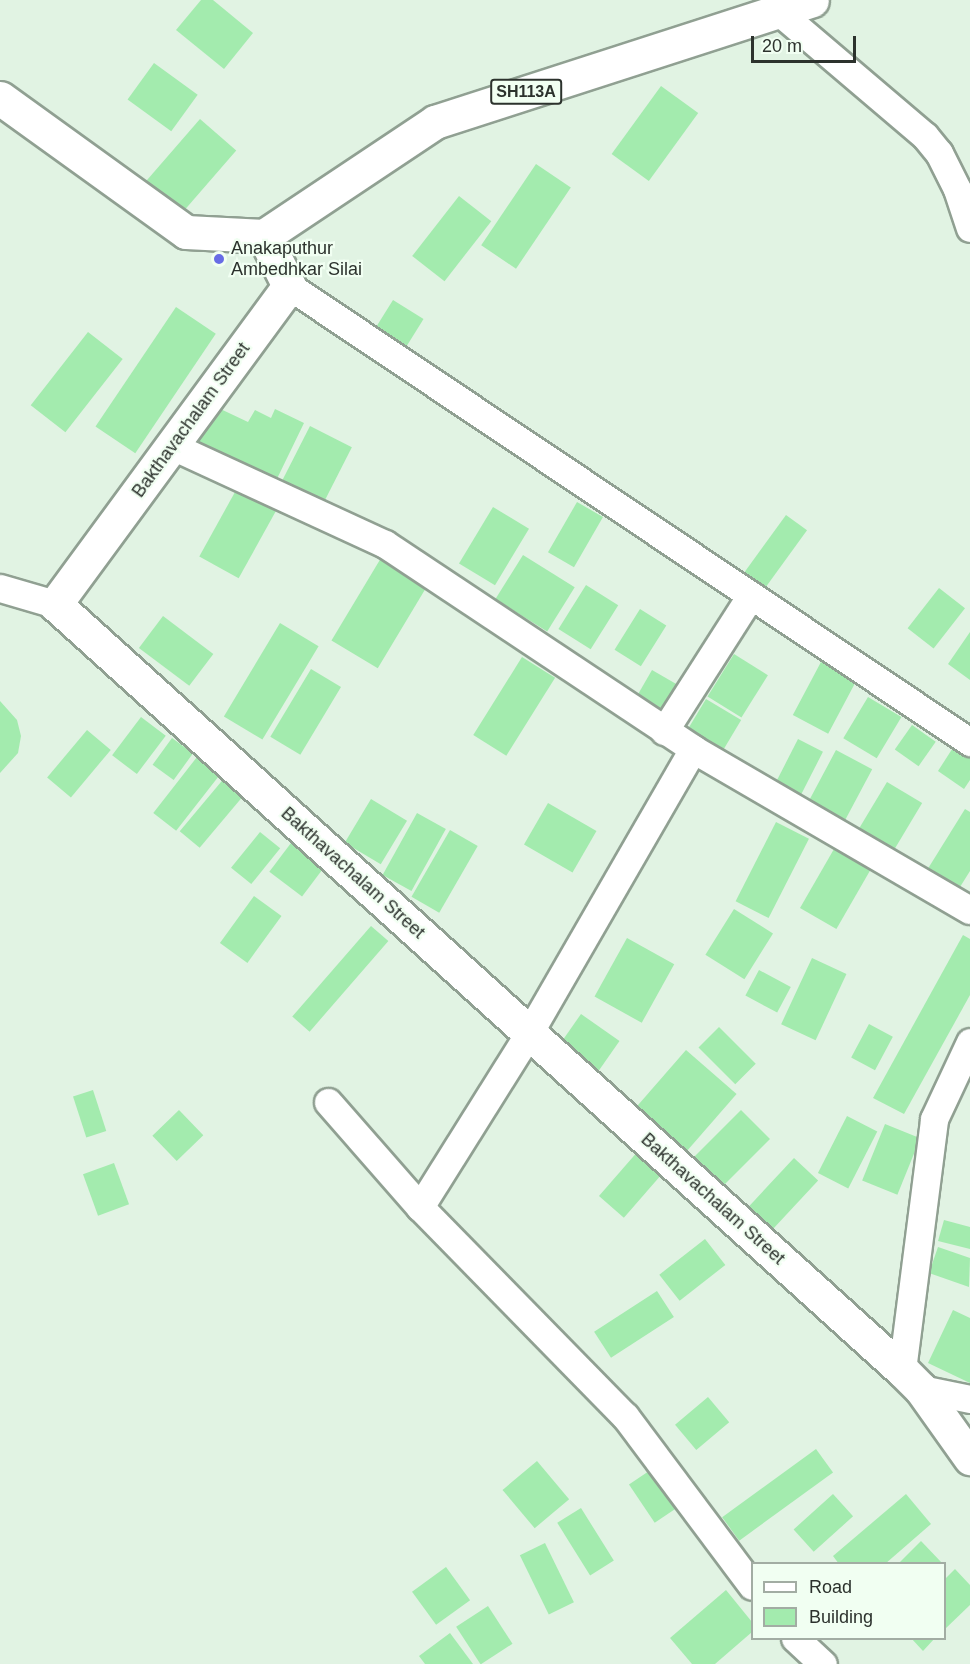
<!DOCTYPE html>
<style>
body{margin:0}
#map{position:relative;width:970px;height:1664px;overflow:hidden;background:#e1f3e3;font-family:Helvetica,sans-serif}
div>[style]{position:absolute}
.building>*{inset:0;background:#a3ebae;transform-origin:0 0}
.roads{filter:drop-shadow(2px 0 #90a092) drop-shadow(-2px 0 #90a092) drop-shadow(0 2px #90a092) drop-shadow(0 -2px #90a092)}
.street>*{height:27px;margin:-13.5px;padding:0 13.5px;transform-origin:13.5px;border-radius:13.5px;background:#fff}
.secondary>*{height:33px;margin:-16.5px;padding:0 16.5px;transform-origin:16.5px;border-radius:16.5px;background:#fff}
.primary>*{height:33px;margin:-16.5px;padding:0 16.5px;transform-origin:16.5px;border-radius:16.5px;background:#fff}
.dots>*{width:16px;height:16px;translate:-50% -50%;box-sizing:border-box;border:3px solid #f1fff2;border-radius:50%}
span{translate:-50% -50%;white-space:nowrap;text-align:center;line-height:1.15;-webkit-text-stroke:4.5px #f1fff2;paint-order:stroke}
.shield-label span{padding:2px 4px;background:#f1fff2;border:2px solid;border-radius:4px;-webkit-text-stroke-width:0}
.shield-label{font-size:16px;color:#2c322d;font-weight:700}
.poi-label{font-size:18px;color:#2c322d}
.left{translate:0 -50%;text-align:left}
.street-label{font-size:18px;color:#2c322d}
.legend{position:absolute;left:751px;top:1562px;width:195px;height:78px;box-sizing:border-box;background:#f1fff2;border:2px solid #a2ada3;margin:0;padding:8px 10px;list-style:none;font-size:18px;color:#2c322d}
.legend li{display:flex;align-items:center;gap:12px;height:30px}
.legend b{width:30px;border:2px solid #a2ada3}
.scale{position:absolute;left:751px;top:36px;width:105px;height:27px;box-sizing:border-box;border:3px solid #2c322d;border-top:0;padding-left:8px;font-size:18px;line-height:21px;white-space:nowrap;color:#2c322d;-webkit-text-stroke:4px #f1fff2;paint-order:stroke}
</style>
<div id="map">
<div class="building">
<div style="clip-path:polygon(201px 0,213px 0,253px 33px,224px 69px,176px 30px)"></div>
<div style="left:154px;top:63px;width:54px;height:45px;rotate:36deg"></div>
<div style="left:661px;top:86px;width:46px;height:84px;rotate:36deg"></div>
<div style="left:200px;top:119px;width:48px;height:82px;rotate:41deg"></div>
<div style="left:536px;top:164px;width:42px;height:98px;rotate:34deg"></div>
<div style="left:459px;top:196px;width:41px;height:76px;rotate:38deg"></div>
<div style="left:393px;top:300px;width:36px;height:35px;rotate:32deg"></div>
<div style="left:176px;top:307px;width:48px;height:144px;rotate:34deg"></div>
<div style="left:88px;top:332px;width:44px;height:93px;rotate:38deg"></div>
<div style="clip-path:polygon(212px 405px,248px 422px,255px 410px,271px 418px,275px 409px,304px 423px,273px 487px,192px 447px)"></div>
<div style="left:310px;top:426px;width:47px;height:69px;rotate:27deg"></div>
<div style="left:240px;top:483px;width:45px;height:84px;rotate:29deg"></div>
<div style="left:577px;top:502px;width:30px;height:58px;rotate:30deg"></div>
<div style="left:493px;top:507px;width:42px;height:66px;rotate:31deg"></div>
<div style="left:786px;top:515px;width:26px;height:75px;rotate:36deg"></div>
<div style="left:384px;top:553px;width:54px;height:102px;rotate:31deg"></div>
<div style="left:523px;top:555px;width:61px;height:52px;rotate:32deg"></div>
<div style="left:586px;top:585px;width:38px;height:52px;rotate:32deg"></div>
<div style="left:939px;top:588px;width:33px;height:51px;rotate:38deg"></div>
<div style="left:640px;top:609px;width:31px;height:48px;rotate:32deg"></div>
<div style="left:163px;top:616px;width:63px;height:40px;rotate:37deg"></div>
<div style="left:280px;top:623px;width:45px;height:109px;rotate:31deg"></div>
<div style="clip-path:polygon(970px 632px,970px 680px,948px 664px)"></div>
<div style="left:734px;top:654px;width:40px;height:50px;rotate:32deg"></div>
<div style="left:522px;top:657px;width:39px;height:92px;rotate:32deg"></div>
<div style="left:821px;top:662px;width:40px;height:60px;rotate:28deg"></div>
<div style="left:311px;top:669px;width:35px;height:79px;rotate:31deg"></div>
<div style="left:652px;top:670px;width:36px;height:30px;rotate:30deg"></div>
<div style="left:868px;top:697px;width:39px;height:48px;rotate:31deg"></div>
<div style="left:706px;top:699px;width:41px;height:40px;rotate:31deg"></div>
<div style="clip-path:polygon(0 701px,17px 720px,21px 736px,18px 753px,0 773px)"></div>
<div style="left:141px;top:717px;width:31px;height:48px;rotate:37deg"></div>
<div style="left:912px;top:725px;width:29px;height:30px;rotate:35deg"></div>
<div style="left:87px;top:730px;width:31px;height:62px;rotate:40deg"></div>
<div style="left:172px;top:738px;width:26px;height:33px;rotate:36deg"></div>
<div style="left:798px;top:739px;width:28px;height:59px;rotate:27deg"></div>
<div style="clip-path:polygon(956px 743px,970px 752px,970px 780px,964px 789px,938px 771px)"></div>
<div style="left:836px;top:750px;width:41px;height:61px;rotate:28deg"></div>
<div style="left:197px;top:757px;width:29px;height:71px;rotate:38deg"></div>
<div style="left:226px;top:776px;width:26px;height:72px;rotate:40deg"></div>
<div style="left:887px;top:782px;width:41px;height:61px;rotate:31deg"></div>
<div style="left:371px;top:799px;width:42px;height:51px;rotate:31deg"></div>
<div style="left:548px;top:803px;width:56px;height:48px;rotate:30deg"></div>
<div style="clip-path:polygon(965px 809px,970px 812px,970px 871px,955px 895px,924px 875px)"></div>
<div style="left:417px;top:813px;width:33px;height:71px;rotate:29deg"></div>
<div style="left:776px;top:822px;width:37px;height:89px;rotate:27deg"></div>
<div style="left:450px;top:830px;width:32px;height:77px;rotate:30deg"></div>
<div style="left:260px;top:832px;width:26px;height:46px;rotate:39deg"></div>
<div style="left:291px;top:843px;width:41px;height:36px;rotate:37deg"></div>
<div style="left:834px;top:849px;width:42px;height:68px;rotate:30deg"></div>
<div style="left:254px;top:896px;width:34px;height:58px;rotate:36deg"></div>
<div style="left:734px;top:909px;width:46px;height:54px;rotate:32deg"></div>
<div style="left:371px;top:926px;width:23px;height:120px;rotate:41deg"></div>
<div style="clip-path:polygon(963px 935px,970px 939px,970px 995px,904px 1114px,873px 1098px)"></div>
<div style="left:627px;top:938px;width:54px;height:67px;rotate:29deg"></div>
<div style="left:812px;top:958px;width:38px;height:73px;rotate:25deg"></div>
<div style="left:759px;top:970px;width:36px;height:29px;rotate:28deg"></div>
<div style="left:581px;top:1014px;width:47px;height:39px;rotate:35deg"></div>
<div style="left:869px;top:1024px;width:27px;height:38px;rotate:28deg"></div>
<div style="left:719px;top:1027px;width:52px;height:29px;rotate:45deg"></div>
<div style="left:686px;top:1050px;width:67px;height:79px;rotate:41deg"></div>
<div style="left:93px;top:1090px;width:43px;height:21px;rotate:72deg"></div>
<div style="left:179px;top:1110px;width:35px;height:37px;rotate:46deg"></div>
<div style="left:741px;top:1110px;width:41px;height:71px;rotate:45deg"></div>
<div style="left:847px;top:1116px;width:34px;height:64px;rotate:27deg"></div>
<div style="left:885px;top:1124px;width:38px;height:61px;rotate:22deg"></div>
<div style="left:639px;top:1150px;width:33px;height:61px;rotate:41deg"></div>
<div style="left:794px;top:1158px;width:33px;height:73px;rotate:43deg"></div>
<div style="left:114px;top:1163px;width:44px;height:33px;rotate:70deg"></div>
<div style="clip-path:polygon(944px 1220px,970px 1227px,970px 1249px,938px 1241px)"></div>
<div style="left:705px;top:1239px;width:33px;height:58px;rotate:52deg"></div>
<div style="clip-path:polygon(938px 1247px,970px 1258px,969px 1287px,929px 1273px)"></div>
<div style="left:657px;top:1291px;width:31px;height:75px;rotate:57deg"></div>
<div style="clip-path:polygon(953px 1310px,970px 1318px,970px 1383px,928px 1363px)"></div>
<div style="left:708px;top:1397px;width:33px;height:43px;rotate:50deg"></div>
<div style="left:816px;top:1449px;width:29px;height:116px;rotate:54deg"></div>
<div style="left:537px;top:1461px;width:50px;height:45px;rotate:50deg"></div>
<div style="left:658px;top:1465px;width:46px;height:35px;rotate:56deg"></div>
<div style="left:833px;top:1494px;width:30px;height:53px;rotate:48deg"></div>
<div style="clip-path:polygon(906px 1494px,931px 1524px,885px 1564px,839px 1564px,833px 1556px)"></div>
<div style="left:581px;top:1508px;width:62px;height:28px;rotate:58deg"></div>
<div style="clip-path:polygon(921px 1541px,943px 1564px,898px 1564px)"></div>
<div style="left:545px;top:1543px;width:66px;height:28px;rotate:64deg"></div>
<div style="left:446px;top:1567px;width:41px;height:42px;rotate:54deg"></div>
<div style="clip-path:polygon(955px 1569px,970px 1585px,970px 1605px,944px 1630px,944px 1580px)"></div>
<div style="clip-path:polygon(726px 1590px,752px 1622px,752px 1632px,715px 1664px,692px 1664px,670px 1638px)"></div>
<div style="left:488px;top:1606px;width:45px;height:38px;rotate:57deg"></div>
<div style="clip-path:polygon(450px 1633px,473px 1664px,425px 1664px,419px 1656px)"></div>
<div style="clip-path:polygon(911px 1638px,935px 1638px,923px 1651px)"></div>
</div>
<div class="roads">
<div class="street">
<div style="left:778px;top:11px;width:193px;rotate:40.4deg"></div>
<div style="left:925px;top:136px;width:22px;rotate:51deg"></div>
<div style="left:939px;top:153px;width:40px;rotate:63.4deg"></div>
<div style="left:957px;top:189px;width:41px;rotate:71.6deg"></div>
<div style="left:289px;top:286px;width:820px;rotate:33.81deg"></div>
<div style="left:172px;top:446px;width:234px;rotate:24.7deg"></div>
<div style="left:385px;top:544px;width:370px;rotate:33.6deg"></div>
<div style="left:693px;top:749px;width:320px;rotate:30.2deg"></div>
<div style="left:0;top:588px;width:57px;rotate:16.2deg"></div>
<div style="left:664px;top:731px;width:161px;rotate:-57.4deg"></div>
<div style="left:328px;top:1102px;width:140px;rotate:48.8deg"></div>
<div style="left:420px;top:1207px;width:293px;rotate:45.6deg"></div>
<div style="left:625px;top:1416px;width:212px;rotate:53.2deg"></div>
<div style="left:420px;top:1207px;width:205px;rotate:-57.9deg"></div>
<div style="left:529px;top:1033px;width:328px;rotate:-60deg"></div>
<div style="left:902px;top:1370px;width:253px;rotate:-82.7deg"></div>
<div style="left:934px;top:1119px;width:85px;rotate:-64.9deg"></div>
<div style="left:921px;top:1389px;width:50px;rotate:11.5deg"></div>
<div style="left:795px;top:1638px;width:38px;rotate:43deg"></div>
</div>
<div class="secondary">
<div style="left:264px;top:236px;width:56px;rotate:63.4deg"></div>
<div style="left:289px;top:286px;width:395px;rotate:126.3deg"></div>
<div style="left:55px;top:604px;width:1142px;rotate:42.13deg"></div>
<div style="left:902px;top:1370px;width:27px;rotate:45deg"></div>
<div style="left:921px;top:1389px;width:85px;rotate:54.6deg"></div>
</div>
<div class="primary">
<div style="left:0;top:98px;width:229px;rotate:35.8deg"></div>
<div style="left:186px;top:232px;width:78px;rotate:2.9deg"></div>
<div style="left:264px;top:236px;width:206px;rotate:-33.7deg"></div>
<div style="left:435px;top:122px;width:396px;rotate:-17.9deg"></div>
</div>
</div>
<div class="dots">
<div style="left:219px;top:259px;background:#686ce5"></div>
</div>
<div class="shield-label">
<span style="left:526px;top:92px">SH113A</span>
</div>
<div class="poi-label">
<span class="left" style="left:231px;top:259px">Anakaputhur<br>Ambedhkar Silai</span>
</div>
<div class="street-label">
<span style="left:191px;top:420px;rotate:-54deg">Bakthavachalam Street</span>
<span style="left:353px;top:873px;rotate:42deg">Bakthavachalam Street</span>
<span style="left:713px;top:1199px;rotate:42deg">Bakthavachalam Street</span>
</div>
<ul class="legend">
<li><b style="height:8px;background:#fff"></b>Road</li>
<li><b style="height:16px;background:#a3ebae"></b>Building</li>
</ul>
<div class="scale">20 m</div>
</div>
